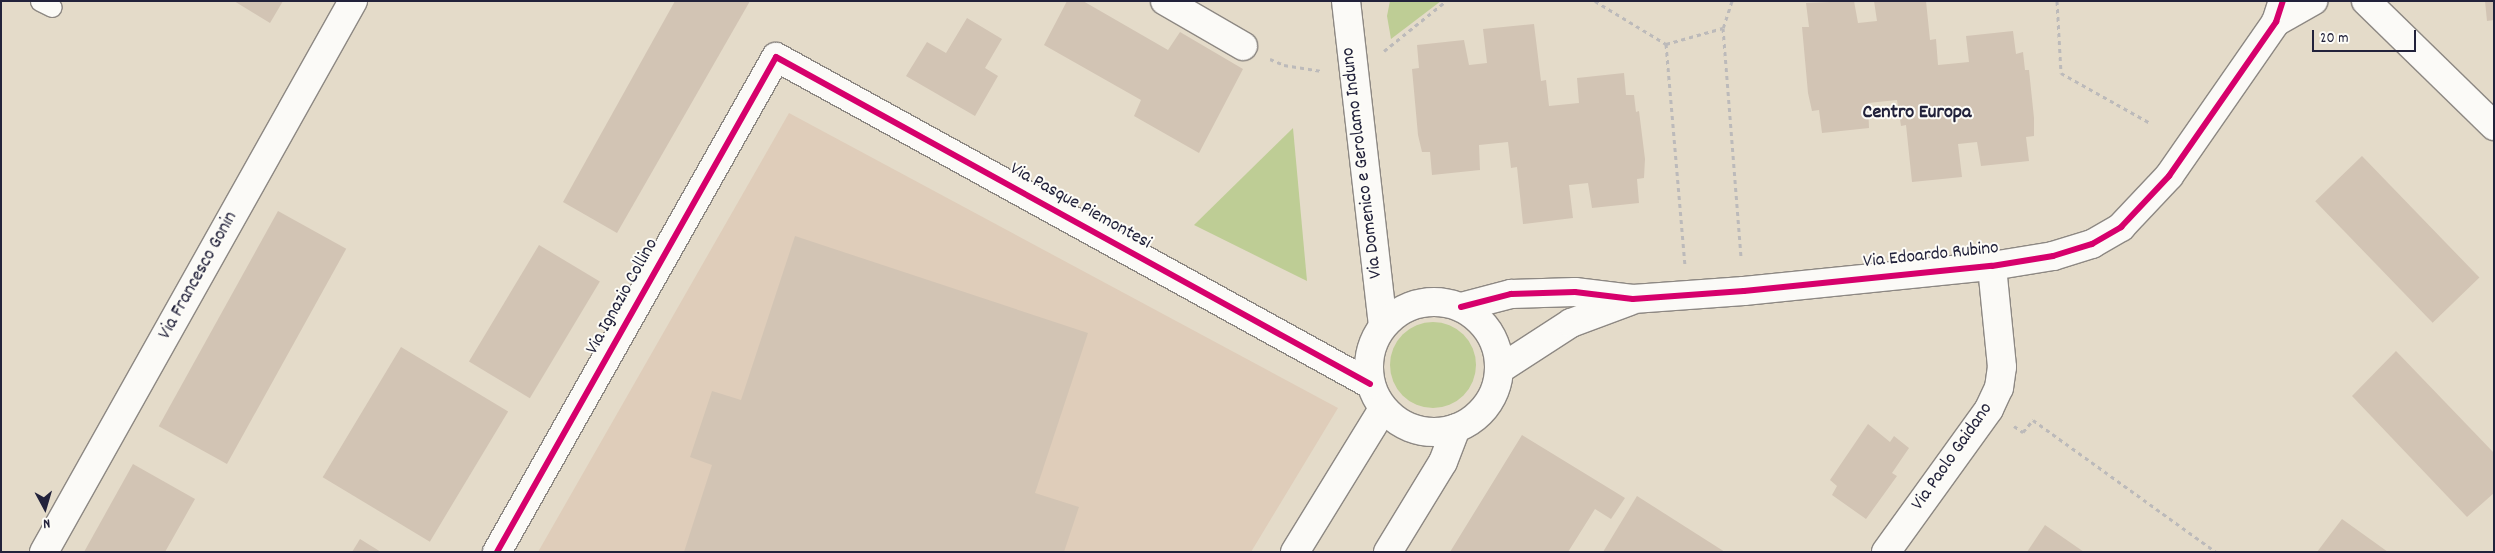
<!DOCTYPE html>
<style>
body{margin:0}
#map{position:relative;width:2495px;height:553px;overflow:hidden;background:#e4dbc9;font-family:Dekko,sans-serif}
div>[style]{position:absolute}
.built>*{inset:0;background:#dfcdba}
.green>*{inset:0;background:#becd95}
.round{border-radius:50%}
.building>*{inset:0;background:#d2c4b4;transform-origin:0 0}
.path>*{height:3px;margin-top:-1.5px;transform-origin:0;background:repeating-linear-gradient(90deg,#bcbaba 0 4px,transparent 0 8px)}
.roads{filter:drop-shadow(1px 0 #8d8883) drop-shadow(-1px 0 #8d8883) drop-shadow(0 1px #8d8883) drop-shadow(0 -1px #8d8883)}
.service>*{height:19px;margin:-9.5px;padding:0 9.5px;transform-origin:9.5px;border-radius:9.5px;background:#fbfaf7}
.minor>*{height:28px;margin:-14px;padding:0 14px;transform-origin:14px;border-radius:14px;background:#fbfaf7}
.minor>.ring{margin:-14px;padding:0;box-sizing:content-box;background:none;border:28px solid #fbfaf7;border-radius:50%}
.cycleway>*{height:6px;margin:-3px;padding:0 3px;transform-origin:3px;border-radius:3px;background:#d6006c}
span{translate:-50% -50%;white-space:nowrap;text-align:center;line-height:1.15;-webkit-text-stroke:4px #fdfcf7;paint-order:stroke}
.street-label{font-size:19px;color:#22223b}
.neighbourhood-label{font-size:20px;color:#22223b;font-weight:700}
.frame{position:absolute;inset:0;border:2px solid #22223b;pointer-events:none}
.north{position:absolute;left:20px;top:483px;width:50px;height:50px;-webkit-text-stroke:4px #fdfcf7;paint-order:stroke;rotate:174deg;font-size:14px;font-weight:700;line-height:20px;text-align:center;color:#22223b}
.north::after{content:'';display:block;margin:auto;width:18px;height:22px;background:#22223b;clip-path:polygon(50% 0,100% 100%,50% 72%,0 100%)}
.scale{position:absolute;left:2312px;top:30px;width:104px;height:22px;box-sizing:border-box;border:2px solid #22223b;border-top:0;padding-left:6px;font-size:15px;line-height:18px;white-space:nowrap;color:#22223b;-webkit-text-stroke:4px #fdfcf7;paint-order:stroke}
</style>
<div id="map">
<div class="built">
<div style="clip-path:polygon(789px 113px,1338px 408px,1251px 552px,538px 552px)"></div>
</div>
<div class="green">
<div style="clip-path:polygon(1390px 1px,1441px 1px,1391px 39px,1387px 16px)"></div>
<div style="clip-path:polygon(1293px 128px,1307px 281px,1194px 225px)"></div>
<div class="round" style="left:1390px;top:322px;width:86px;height:86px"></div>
</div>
<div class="building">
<div style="clip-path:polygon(234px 1px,283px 1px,270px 23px)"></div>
<div style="clip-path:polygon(675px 1px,750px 1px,617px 233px,563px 202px)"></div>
<div style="clip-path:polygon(1067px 1px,1083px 1px,1168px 50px,1180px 32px,1243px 69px,1199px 153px,1134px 116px,1141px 100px,1044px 45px)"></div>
<div style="clip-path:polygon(1854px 1px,1858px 23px,1877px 21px,1874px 1px,1926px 1px,1930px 40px,1936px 39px,1938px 65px,1969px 62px,1966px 36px,2013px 31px,2016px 54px,2023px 52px,2025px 70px,2029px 70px,2034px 118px,2034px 136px,2026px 137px,2029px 161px,1981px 166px,1977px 142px,1958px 144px,1962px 177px,1912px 182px,1906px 125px,1901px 126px,1897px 100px,1868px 103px,1869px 128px,1822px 133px,1819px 110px,1812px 111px,1808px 93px,1802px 27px,1809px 27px,1806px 3px)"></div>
<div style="clip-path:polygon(2485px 1px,2494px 1px,2494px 20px,2487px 21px)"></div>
<div style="clip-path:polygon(967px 18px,1002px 39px,985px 68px,998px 76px,975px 116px,906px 76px,927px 42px,946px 53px)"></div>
<div style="clip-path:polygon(1534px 24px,1541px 81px,1546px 80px,1549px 106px,1579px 103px,1577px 78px,1624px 73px,1626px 95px,1634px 95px,1636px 112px,1639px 111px,1645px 159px,1644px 178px,1637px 179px,1639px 203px,1592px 208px,1588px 183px,1569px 185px,1573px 218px,1523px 224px,1517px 167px,1511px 168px,1508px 142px,1479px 145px,1480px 170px,1432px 175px,1430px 152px,1422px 152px,1418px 135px,1412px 69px,1419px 68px,1417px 45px,1464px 40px,1469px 65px,1487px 63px,1483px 29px)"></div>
<div style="left:2362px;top:156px;width:169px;height:65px;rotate:46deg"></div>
<div style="left:278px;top:211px;width:78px;height:246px;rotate:29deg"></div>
<div style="clip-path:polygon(795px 236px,1088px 333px,1035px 493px,1079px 507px,1064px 552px,684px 552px,712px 465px,690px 457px,712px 391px,741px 400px)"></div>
<div style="left:539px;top:245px;width:71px;height:136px;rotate:31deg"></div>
<div style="left:401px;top:347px;width:125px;height:152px;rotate:31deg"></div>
<div style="clip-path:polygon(2396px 351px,2494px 453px,2494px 493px,2467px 517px,2352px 396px)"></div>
<div style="clip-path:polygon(1868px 424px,1890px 442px,1894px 436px,1909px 448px,1892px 473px,1897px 476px,1866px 519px,1832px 495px,1837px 486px,1830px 480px)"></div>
<div style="clip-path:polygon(1522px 435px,1625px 498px,1611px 519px,1595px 509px,1568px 552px,1450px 552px)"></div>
<div style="clip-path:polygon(133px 464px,195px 499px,165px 552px,84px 552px)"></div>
<div style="clip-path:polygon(1637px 496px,1725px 552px,1603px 552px)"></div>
<div style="clip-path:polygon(2342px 519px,2388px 552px,2317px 552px)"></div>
<div style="clip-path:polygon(2045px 525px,2084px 552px,2027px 552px)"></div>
<div style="clip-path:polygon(360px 539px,381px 552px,352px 552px)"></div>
</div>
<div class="path">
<div style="left:1595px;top:1px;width:83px;rotate:31.2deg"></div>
<div style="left:1666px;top:44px;width:222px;rotate:85.1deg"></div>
<div style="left:1732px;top:1px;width:28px;rotate:108deg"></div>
<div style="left:1723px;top:28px;width:231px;rotate:85.5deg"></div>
<div style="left:2057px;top:1px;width:72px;rotate:86.8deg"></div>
<div style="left:2061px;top:73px;width:102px;rotate:29.3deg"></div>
<div style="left:1666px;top:44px;width:59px;rotate:-15.7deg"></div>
<div style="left:1384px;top:51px;width:80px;rotate:-38.9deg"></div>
<div style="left:1270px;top:59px;width:15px;rotate:23deg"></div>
<div style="left:1284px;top:65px;width:38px;rotate:9deg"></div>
<div style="left:2014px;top:426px;width:11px;rotate:34deg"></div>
<div style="left:2023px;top:432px;width:16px;rotate:-50deg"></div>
<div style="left:2033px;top:420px;width:226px;rotate:35.8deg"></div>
</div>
<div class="roads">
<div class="service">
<div style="left:40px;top:1px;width:13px;rotate:27deg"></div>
</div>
<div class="minor">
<div style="left:1165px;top:1px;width:90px;rotate:30deg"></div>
<div style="left:1346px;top:1px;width:326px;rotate:83.5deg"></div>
<div style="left:2366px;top:1px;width:179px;rotate:44.3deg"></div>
<div style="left:2276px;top:22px;width:43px;rotate:-29.6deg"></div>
<div class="ring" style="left:1369px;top:302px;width:102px;height:102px"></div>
<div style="left:1461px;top:307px;width:52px;rotate:-14.6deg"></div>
<div style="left:1511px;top:294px;width:64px;rotate:-1.8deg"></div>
<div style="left:1575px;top:292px;width:58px;rotate:6.9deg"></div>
<div style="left:1633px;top:299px;width:111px;rotate:-4.1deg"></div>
<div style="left:1744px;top:291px;width:249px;rotate:-5.8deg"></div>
<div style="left:1992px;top:266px;width:62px;rotate:-9.3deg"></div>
<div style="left:2053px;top:256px;width:41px;rotate:-17.1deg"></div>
<div style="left:2092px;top:244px;width:34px;rotate:-30deg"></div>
<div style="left:2121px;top:227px;width:70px;rotate:-46.7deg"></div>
<div style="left:2169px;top:176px;width:188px;rotate:-55.2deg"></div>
<div style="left:2276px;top:22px;width:22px;rotate:-72deg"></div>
<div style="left:1500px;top:369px;width:85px;rotate:-32.9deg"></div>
<div style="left:1571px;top:323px;width:63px;rotate:-20.4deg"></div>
<div style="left:44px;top:552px;width:632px;rotate:-60.72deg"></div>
<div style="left:497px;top:552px;width:568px;rotate:-60.59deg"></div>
<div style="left:776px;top:57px;width:678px;rotate:28.83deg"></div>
<div style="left:1295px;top:552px;width:168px;rotate:-58.4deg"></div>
<div style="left:1388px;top:552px;width:105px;rotate:-58.6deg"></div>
<div style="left:1443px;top:462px;width:36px;rotate:-69deg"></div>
<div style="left:1886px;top:552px;width:176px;rotate:-54.2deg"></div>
<div style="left:1989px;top:409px;width:23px;rotate:-65deg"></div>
<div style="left:1999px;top:388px;width:21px;rotate:-82deg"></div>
<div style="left:2002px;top:367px;width:101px;rotate:-95.7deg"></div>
</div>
</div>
<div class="cycleway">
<div style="left:1461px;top:307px;width:52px;rotate:-14.6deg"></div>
<div style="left:1511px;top:294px;width:64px;rotate:-1.8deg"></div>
<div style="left:1575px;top:292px;width:58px;rotate:6.9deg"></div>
<div style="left:1633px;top:299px;width:111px;rotate:-4.1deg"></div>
<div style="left:1744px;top:291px;width:249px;rotate:-5.8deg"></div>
<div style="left:1992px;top:266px;width:62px;rotate:-9.3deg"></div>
<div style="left:2053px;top:256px;width:41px;rotate:-17.1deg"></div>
<div style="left:2092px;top:244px;width:34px;rotate:-30deg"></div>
<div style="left:2121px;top:227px;width:70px;rotate:-46.7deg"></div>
<div style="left:2169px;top:176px;width:188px;rotate:-55.2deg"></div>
<div style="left:2276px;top:22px;width:22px;rotate:-72deg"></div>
<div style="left:497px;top:552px;width:568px;rotate:-60.59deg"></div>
<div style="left:776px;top:57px;width:678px;rotate:28.83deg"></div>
</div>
<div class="street-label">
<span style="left:1363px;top:163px;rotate:-97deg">Via Domenico e Gerolamo Induno</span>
<span style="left:1080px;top:207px;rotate:29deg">Via Pasque Piemontesi</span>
<span style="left:1931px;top:256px;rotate:-6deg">Via Edoardo Rubino</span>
<span style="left:199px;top:276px;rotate:-61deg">Via Francesco Gonin</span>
<span style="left:623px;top:297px;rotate:-61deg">Via Ignazio Collino</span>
<span style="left:1953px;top:457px;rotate:-55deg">Via Paolo Gaidano</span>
</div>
<div class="neighbourhood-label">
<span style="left:1917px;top:113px">Centro Europa</span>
</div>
<div class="frame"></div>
<div class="north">N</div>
<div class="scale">20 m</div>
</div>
